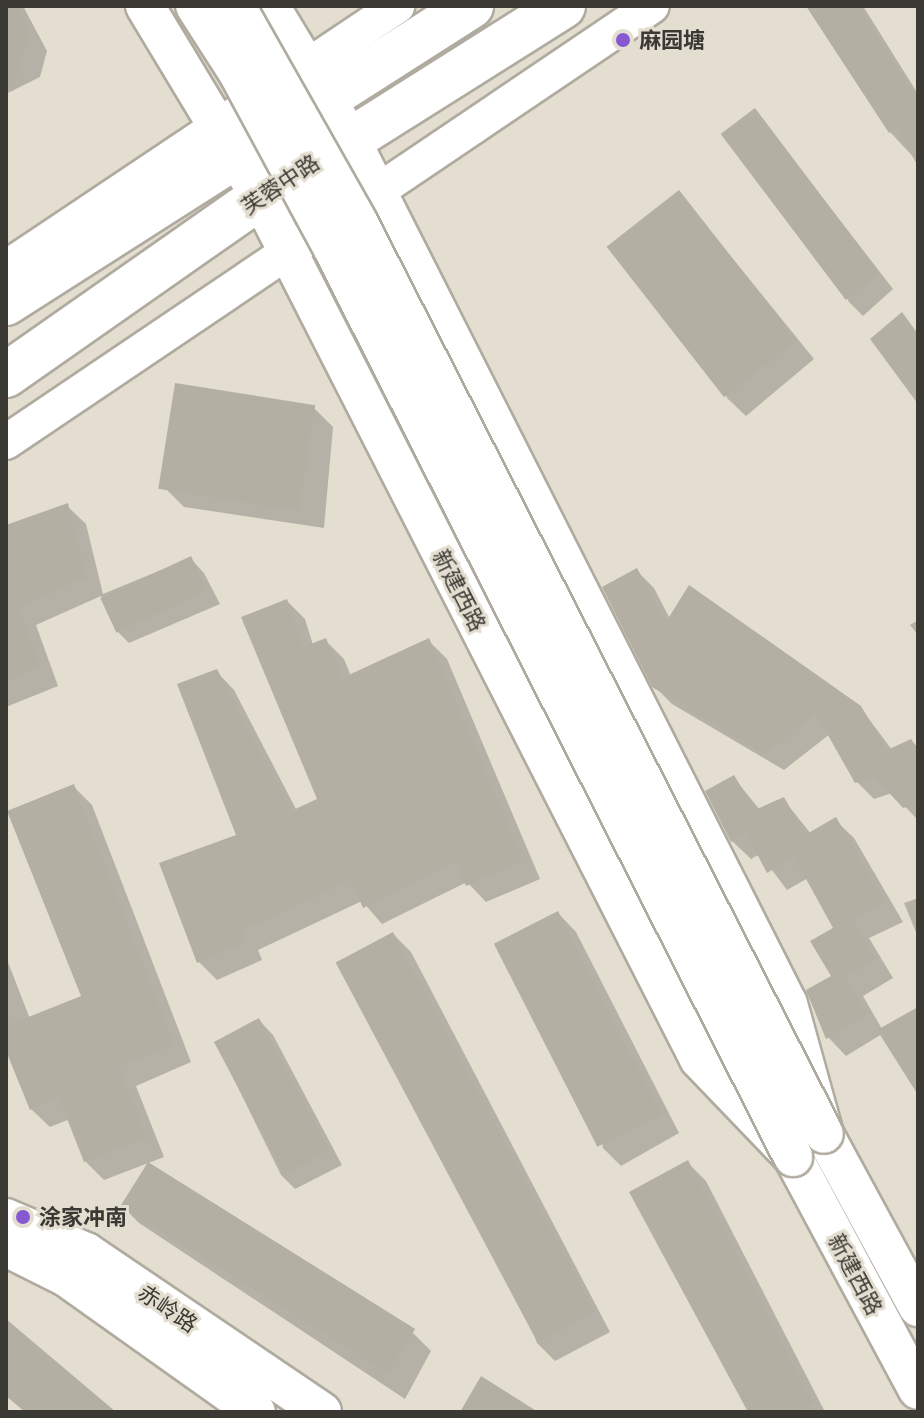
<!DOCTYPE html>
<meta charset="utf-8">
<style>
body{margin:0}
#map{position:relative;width:924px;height:1418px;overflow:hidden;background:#e4ded1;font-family:Commissioner,"Noto Sans SC",sans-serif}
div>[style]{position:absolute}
.shadow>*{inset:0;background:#0003}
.building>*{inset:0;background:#b4afa3;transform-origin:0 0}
.roads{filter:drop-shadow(2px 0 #b0ab9f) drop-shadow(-2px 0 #b0ab9f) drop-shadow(0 2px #b0ab9f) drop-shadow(0 -2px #b0ab9f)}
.tertiary>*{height:34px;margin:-17px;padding:0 17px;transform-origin:17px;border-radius:17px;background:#fff}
.secondary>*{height:38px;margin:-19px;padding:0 19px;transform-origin:19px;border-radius:19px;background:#fff}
.primary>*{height:44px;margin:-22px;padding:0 22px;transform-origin:22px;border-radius:22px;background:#fff}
.bridges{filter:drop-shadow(2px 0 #b0ab9f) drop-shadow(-2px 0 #b0ab9f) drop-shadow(0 2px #b0ab9f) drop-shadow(0 -2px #b0ab9f)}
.secondary-bridge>*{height:38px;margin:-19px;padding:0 19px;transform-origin:19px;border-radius:19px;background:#fff}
.dots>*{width:22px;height:22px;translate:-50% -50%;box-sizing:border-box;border:4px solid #e4ded1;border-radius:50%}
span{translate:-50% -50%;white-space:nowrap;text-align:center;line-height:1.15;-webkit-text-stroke:6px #e4ded1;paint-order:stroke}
.poi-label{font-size:22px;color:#3b3934;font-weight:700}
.left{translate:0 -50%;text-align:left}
.street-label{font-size:22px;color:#3b3934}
.frame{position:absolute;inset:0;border:8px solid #3b3934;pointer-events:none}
</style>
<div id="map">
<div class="shadow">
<div style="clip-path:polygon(6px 6px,23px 6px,47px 51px,40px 77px,6px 94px)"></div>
<div style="clip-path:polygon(808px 6px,863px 6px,918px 94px,918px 162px,890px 132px)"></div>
<div style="clip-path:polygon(755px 110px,893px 289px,863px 316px,849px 302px)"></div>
<div style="clip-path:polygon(679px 192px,814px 359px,746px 416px,727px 398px)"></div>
<div style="clip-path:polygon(314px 408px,333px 427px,324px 528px,184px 507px,165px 488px)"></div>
<div style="clip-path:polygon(67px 506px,86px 524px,103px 594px,190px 558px,204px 573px,220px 604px,129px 643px,115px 629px,101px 596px,36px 625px,58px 686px,6px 707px,6px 528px)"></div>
<div style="clip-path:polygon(637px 571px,654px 588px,670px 619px,860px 707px,892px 750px,911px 741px,918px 748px,918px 820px,892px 793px,874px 799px,856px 781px,830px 734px,784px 770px,672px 704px,654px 686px)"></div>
<div style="clip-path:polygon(287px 601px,305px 619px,313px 645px,326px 641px,344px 659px,351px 676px,429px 641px,447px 659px,540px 879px,486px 902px,467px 882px,382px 924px,362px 901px,258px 950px,262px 960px,217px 980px,199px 962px,238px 836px,216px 671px,234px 690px,297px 811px,320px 800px)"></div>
<div style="clip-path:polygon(918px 620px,918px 635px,910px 625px)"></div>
<div style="clip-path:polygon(734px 778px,760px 810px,784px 800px,811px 834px,835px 820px,854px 838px,903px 922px,869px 938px,893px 978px,863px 996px,882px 1029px,918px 1010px,918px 1086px,882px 1034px,846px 1056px,828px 1037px,836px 929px,808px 878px,787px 890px,760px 854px,751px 859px,732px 841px)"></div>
<div style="clip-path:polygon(73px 786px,92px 805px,191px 1062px,136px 1086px,164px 1157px,104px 1180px,85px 1161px,70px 1119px,50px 1127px,31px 1109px,6px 1046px,6px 957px,30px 1019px,84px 997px)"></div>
<div style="clip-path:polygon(918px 898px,918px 937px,904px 903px)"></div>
<div style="clip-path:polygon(558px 913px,576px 932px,679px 1133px,621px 1166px,603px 1148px)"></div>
<div style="clip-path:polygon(393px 934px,411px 952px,610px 1332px,555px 1361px,537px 1343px)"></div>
<div style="clip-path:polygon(259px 1020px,273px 1035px,342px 1165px,295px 1189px,281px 1175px,216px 1043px)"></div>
<div style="clip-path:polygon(688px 1163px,706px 1181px,825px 1412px,750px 1412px)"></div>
<div style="clip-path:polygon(121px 1205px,413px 1333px,431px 1351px,405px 1399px,139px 1223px)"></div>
</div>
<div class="building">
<div style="clip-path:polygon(6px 6px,16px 6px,29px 31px,13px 91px,6px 90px)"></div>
<div style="clip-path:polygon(806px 6px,859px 6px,918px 100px,918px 166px,896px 128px,889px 133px)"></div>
<div style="left:755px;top:108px;width:208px;height:43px;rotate:53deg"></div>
<div style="left:679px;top:190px;width:191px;height:92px;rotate:52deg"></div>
<div style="clip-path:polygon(902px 312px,918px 334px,918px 404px,870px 339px)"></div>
<div style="left:175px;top:383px;width:142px;height:107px;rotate:9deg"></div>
<div style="clip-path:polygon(68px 503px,86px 577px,19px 607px,41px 667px,6px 681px,6px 525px)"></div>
<div style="left:191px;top:556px;width:38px;height:100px;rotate:65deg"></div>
<div style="clip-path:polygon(637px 568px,666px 622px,689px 585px,861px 706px,887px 750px,911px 739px,918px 749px,918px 804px,903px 808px,874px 776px,855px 783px,816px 714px,765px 754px,652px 687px,602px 587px)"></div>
<div style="clip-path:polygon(287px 599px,303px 647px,326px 638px,342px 678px,429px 638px,523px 860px,466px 886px,456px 861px,363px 908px,351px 880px,241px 931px,245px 942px,197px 963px,159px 863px,236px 835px,177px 684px,217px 669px,291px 811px,317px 799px,241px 617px)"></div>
<div style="clip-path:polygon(734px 775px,755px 810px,784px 797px,805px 835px,836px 817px,886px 903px,852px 919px,876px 959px,846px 977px,868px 1014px,826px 1039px,806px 990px,831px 976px,810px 941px,833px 928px,794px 857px,767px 873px,746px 833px,731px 842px,705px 791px)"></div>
<div style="clip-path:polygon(74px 784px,174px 1044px,119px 1067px,147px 1138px,84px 1162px,59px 1098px,30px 1110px,6px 1051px,6px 1026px,81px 996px,7px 811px)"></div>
<div style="left:558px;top:911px;width:228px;height:72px;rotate:63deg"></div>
<div style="left:393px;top:932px;width:430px;height:65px;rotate:62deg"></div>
<div style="clip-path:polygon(918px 1007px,918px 1095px,877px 1030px)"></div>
<div style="left:259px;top:1018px;width:150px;height:51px;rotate:62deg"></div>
<div style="clip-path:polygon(688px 1160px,813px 1402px,795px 1412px,748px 1412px,629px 1192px)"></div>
<div style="left:148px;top:1162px;width:315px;height:52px;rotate:32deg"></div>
<div style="clip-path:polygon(6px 1319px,116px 1412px,25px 1412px,6px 1396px)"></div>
<div style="clip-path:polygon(481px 1376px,538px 1412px,460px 1412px)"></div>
</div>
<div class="roads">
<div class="tertiary">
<div style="left:6px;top:268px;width:471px;rotate:-33.8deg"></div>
<div style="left:6px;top:442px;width:779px;rotate:-34.02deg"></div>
</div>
<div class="secondary">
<div style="left:145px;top:6px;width:223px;rotate:58.9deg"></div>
<div style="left:260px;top:197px;width:967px;rotate:63.01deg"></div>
<div style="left:699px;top:1059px;width:136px;rotate:46.2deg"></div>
<div style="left:793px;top:1157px;width:264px;rotate:61.8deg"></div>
<div style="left:270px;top:6px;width:154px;rotate:58.8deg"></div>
<div style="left:350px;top:138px;width:970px;rotate:63.17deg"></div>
<div style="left:788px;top:1004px;width:135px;rotate:74.5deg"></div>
<div style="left:824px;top:1134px;width:197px;rotate:61.5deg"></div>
<div style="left:6px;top:1218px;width:87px;rotate:23deg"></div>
<div style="left:86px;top:1252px;width:285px;rotate:34.1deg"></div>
<div style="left:6px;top:1247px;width:67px;rotate:26.6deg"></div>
<div style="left:66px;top:1277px;width:233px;rotate:35.4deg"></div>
</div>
<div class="primary">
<div style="left:6px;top:303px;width:552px;rotate:-32.57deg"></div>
<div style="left:6px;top:375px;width:310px;rotate:-35deg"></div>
<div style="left:260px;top:197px;width:358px;rotate:-32.2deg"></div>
</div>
</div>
<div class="bridges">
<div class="secondary-bridge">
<div style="left:195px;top:6px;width:80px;rotate:57.3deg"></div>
<div style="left:238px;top:73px;width:200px;rotate:61.6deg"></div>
<div style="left:333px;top:249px;width:1018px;rotate:63.13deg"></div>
<div style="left:236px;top:6px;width:246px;rotate:60.5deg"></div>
<div style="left:357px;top:220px;width:1026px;rotate:62.94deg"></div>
</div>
</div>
<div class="dots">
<div style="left:623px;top:40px;background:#8658d1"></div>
<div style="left:23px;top:1217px;background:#8658d1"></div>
</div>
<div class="poi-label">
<span class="left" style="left:639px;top:40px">麻园塘</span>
<span class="left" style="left:39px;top:1217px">涂家冲南</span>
</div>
<div class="street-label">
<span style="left:280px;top:184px;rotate:-34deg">芙蓉中路</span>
<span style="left:460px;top:590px;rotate:63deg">新建西路</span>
<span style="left:856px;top:1274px;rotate:62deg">新建西路</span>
<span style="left:168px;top:1308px;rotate:34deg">赤岭路</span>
</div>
<div class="frame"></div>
</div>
